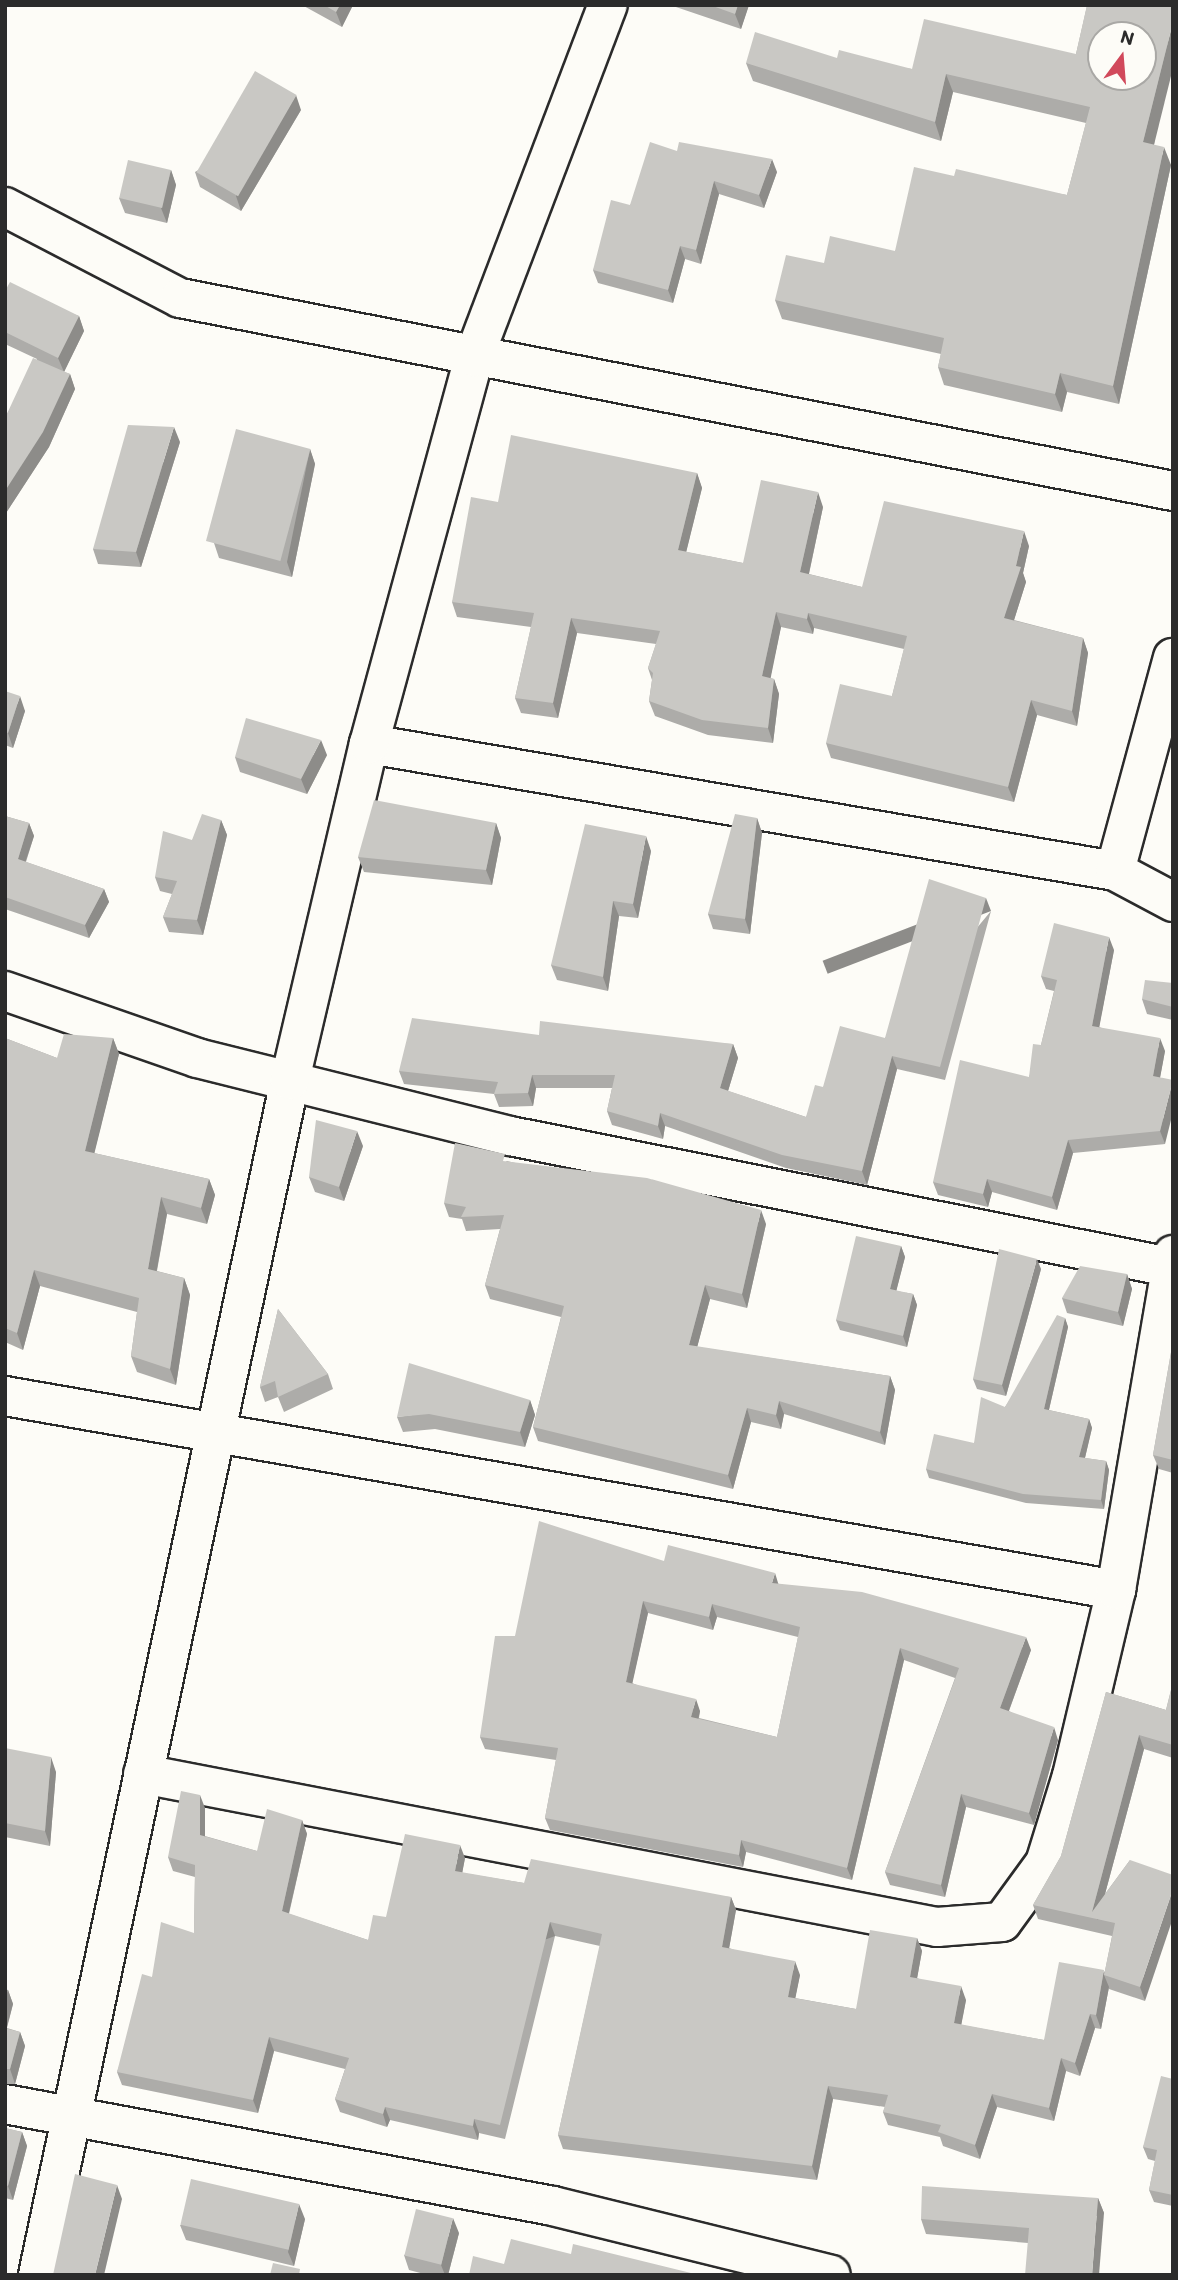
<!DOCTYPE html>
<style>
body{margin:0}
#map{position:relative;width:1178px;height:2280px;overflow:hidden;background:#fdfcf7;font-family:Itim,sans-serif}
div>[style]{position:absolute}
.roads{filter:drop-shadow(2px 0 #2b2b2b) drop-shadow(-2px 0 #2b2b2b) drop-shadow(0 2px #2b2b2b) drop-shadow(0 -2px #2b2b2b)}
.street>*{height:38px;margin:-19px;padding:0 19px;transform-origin:19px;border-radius:19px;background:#fdfcf7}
.secondary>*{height:38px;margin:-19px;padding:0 19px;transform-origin:19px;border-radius:19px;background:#fdfcf7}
.wall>*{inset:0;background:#adaca9}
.shaded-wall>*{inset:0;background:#8d8c89;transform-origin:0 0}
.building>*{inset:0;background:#c9c8c4;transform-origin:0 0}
span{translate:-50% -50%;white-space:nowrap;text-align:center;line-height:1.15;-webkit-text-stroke:7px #fdfcf7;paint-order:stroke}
.frame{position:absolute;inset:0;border:7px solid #2b2b2b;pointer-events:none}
.north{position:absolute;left:1087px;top:21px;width:70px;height:70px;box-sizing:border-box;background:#fdfcf7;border:2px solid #a9a8a5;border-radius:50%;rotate:16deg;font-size:19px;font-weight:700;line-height:28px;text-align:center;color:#2b2b2b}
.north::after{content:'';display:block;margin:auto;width:24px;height:32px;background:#d1495b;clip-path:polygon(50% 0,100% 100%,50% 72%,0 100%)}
</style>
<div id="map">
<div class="roads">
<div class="street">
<div style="left:369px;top:744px;width:757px;rotate:9.66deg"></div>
<div style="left:1115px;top:871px;width:66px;rotate:28.1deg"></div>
<div style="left:1115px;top:871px;width:221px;rotate:-74.8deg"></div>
<div style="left:5px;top:991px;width:203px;rotate:19.2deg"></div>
<div style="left:197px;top:1058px;width:323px;rotate:14deg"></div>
<div style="left:510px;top:1136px;width:673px;rotate:11.23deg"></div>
<div style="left:5px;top:1396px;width:1128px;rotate:9.9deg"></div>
<div style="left:143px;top:1774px;width:809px;rotate:10.91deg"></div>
<div style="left:937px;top:1927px;width:65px;rotate:-4.4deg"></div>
<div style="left:1002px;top:1922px;width:73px;rotate:-53.9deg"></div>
<div style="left:1045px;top:1863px;width:91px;rotate:-72.8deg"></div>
<div style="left:1072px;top:1776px;width:191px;rotate:-76.7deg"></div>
<div style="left:1116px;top:1590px;width:340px;rotate:-80.3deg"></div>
<div style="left:5px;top:2104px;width:557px;rotate:10.54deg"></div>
<div style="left:553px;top:2206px;width:286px;rotate:13.9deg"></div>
<div style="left:38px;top:2275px;width:1221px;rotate:-78.09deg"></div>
<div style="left:290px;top:1080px;width:345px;rotate:-76.8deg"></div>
<div style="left:369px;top:744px;width:401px;rotate:-74.8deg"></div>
<div style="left:474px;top:357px;width:377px;rotate:-69.2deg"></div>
</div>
<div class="secondary">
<div style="left:5px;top:207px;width:197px;rotate:27.5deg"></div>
<div style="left:180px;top:298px;width:1012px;rotate:11deg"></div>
</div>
</div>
<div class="wall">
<div style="clip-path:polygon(302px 5px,353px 5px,342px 27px)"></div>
<div style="clip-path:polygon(670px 5px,749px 5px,741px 29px)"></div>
<div style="clip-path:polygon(1085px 5px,1173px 5px,1154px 145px,1171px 165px,1119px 404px,1067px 392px,1062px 412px,944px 385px,938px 367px,941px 354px,782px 319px,775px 300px,824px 263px,895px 251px,954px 176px,1067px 195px,1086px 123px,953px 92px,941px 141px,753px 81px,746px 63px,837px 58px,912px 69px,1076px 54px,1087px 6px)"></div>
<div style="clip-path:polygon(301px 110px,241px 211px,200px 187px,195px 172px)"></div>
<div style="clip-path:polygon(677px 151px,777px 172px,764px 208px,719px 194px,701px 264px,685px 259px,673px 303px,598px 283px,593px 270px,630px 205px)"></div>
<div style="clip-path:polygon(171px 170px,176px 185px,167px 223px,125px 213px,119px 198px)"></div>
<div style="clip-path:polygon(5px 291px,79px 316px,84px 331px,64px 372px,70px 374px,75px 389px,49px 447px,6px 513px,5px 418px,37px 359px,5px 344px)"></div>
<div style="clip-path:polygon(180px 442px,141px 567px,98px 564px,93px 549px)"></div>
<div style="clip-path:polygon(310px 449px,315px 464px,292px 577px,219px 558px,214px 543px)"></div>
<div style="clip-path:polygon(697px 473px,702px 488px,686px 552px,743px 563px,823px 507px,809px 574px,862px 587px,1029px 546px,1023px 573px,1026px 582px,1014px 620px,1083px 638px,1088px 653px,1077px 726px,1037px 715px,1014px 802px,831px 758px,826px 743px,892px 696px,904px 649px,814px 628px,813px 634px,781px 627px,770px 678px,774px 679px,779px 694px,773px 743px,708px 735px,655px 716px,649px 701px,652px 680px,648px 668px,656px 644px,577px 633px,558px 718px,521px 713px,515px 698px,531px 627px,457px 617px,452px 602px,498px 502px)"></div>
<div style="clip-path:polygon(5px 691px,25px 711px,13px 748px,5px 745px)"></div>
<div style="clip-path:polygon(327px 755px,307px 794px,240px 772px,235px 757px)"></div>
<div style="clip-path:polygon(5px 816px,29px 823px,34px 836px,26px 862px,104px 889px,109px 902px,89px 938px,5px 909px)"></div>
<div style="clip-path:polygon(757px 818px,762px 833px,750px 934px,713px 929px,708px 914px)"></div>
<div style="clip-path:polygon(221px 820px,227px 835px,203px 935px,169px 932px,163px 917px,172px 894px,160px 891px,155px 877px,192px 840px)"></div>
<div style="clip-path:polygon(496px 823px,501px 838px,492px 885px,364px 872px,358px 857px)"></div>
<div style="clip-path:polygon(651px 851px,638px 918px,619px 916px,608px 991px,557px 980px,551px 965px)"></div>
<div style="clip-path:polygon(991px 911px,945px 1080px,897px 1069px,867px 1185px,786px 1168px,665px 1126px,663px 1139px,612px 1125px,607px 1111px,612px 1088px,536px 1088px,533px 1106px,499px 1107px,494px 1094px,404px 1084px,399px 1071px,539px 1035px,733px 1044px,738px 1058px,728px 1091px,806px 1117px,823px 1087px,885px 1038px)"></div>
<div style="clip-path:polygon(1114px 950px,1099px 1027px,1165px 1051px,1160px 1077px,1165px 1144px,1073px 1153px,1057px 1210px,992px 1192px,988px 1207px,938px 1195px,933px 1182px,1029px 1077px,1041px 1045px,1054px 991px,1046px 989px,1041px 976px)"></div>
<div style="clip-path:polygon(1173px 983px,1173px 1020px,1147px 1014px,1142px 999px)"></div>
<div style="clip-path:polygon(5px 1038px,57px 1058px,113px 1038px,119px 1054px,94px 1153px,209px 1179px,215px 1195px,207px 1224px,167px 1214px,157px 1271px,184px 1278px,190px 1295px,176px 1385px,137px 1372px,131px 1356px,137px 1312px,40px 1286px,23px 1350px,5px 1342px)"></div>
<div style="clip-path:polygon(363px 1146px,344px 1201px,315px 1192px,309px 1177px)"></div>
<div style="clip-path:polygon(507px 1161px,766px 1224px,747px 1308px,710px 1299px,697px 1347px,890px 1376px,895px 1390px,885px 1445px,784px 1414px,781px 1429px,751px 1422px,733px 1489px,538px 1441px,533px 1427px,561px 1317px,490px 1299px,485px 1285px,500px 1229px,466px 1231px,462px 1219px,449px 1217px,444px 1203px)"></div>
<div style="clip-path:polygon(901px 1246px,905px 1257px,896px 1291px,913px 1294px,917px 1305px,907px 1347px,840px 1330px,836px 1320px)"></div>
<div style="clip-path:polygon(1041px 1269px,1006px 1396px,977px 1389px,973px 1379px)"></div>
<div style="clip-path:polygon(1127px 1274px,1132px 1289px,1123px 1326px,1067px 1313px,1062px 1298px)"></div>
<div style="clip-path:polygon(278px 1309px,328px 1374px,333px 1389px,284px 1412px,278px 1397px,265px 1402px,260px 1387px)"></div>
<div style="clip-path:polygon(1065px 1318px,1068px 1327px,1049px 1410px,1089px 1419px,1092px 1428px,1085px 1458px,1106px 1461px,1109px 1470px,1104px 1509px,1026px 1503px,929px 1478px,926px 1469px,974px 1443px,1005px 1407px)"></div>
<div style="clip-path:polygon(1173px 1341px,1173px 1473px,1159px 1469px,1153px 1455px)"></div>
<div style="clip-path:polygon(530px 1400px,535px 1415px,525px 1447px,435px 1429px,403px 1432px,397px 1417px)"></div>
<div style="clip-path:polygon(evenodd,664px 1561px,779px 1584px,1031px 1650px,1009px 1711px,1058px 1740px,1034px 1825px,966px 1807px,945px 1897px,890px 1885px,885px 1872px,955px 1678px,904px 1660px,852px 1880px,746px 1852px,743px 1867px,550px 1830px,545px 1818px,556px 1760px,485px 1749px,480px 1737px,515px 1636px,664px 1561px,648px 1613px,713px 1630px,717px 1617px,798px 1637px,777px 1737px,699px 1718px,700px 1711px,632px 1683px,648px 1613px)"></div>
<div style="clip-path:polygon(1173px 1682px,1173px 1758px,1144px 1749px,1105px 1894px,1130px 1860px,1145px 2001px,1109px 1989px,1109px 1987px,1101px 2029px,1095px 2028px,1080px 2076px,1066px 2071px,1054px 2121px,997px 2107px,980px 2159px,943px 2146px,940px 2137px,888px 2125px,883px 2112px,885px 2107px,833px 2099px,817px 2180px,563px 2149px,558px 2135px,600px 1946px,555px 1936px,505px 2139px,479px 2133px,478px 2140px,390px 2120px,387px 2127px,340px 2112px,335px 2099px,345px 2069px,274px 2051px,258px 2113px,122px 2085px,117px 2072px,152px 1977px,194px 1933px,195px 1877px,173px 1871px,168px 1857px,205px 1808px,205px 1836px,257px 1851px,302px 1820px,307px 1834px,289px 1914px,368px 1940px,386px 1917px,465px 1858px,462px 1873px,524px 1883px,731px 1897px,736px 1910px,729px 1948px,800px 1975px,795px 1998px,856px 2009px,917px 1938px,922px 1951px,917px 1978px,966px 2000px,961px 2025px,1044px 2040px,1105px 1971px,1112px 1936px,1038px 1919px,1033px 1905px,1061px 1856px,1106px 1692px,1166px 1710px)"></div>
<div style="clip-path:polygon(5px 1748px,56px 1772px,50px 1846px,5px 1837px)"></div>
<div style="clip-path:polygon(5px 1989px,8px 1990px,13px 2004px,7px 2028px,20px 2032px,25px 2046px,15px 2084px,5px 2084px)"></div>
<div style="clip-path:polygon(1173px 2079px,1173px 2206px,1154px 2202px,1149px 2190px,1155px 2161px,1148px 2159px,1143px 2147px)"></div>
<div style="clip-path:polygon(5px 2128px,22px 2132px,27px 2146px,13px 2200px,5px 2198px)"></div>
<div style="clip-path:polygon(1098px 2198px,1104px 2213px,1028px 2243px,926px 2234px,921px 2219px)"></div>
<div style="clip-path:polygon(305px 2219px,294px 2266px,186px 2240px,180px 2225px)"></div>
<div style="clip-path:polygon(459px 2233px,448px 2275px,428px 2275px,409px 2270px,404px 2255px)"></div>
</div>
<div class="shaded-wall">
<div style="clip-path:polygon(340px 5px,353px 5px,342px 27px,336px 12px)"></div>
<div style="clip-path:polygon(738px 5px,749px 5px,741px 29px,735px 14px)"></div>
<div style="clip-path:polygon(1173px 22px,1173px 68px,1150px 161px,1143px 142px)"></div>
<div style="clip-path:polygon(946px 74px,953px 92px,941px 141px,935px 122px)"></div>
<div style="clip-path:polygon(296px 95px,301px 110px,241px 211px,236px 196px)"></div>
<div style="clip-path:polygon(1164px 147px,1171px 165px,1119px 404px,1113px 386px)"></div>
<div style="clip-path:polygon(772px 159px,777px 172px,764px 208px,759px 195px)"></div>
<div style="clip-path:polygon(171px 170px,176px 185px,167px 223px,161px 208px)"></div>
<div style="clip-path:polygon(714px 181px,719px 194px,701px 264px,696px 250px)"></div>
<div style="clip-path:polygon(680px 246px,685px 259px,673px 303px,668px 290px)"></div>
<div style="clip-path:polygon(79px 316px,84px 331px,64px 372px,58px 358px)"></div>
<div style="clip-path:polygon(1060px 373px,1067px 392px,1062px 412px,1055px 394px)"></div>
<div style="clip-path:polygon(70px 374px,75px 389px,49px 447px,6px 513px,5px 491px)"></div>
<div style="clip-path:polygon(174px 427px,180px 442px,141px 567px,136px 552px)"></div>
<div style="clip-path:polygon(310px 449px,315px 464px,292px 577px,287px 562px)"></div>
<div style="clip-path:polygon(697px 473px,702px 488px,683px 565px,678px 550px)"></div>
<div style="clip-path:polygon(818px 492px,823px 507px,806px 587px,800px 572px)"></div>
<div style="clip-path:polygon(1024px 531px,1029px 546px,1023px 573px,1026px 582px,1010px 633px,1004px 618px)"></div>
<div style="clip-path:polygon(776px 612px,781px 627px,768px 691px,762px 676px)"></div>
<div style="clip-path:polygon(808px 613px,814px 628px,813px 634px,807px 619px)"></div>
<div style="clip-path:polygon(571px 618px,577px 633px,558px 718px,553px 703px)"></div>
<div style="clip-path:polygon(1083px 638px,1088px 653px,1077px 726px,1072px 711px)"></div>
<div style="clip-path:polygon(774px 679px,779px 694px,773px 743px,768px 728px)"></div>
<div style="clip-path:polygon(20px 696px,25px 711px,13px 748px,8px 733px)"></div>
<div style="clip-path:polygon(1031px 700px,1037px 715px,1014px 802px,1008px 787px)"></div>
<div style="clip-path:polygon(321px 740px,327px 755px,307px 794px,301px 779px)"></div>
<div style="clip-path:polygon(757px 818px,762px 833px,750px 934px,745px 919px)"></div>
<div style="clip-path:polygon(221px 820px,227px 835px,203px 935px,197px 920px)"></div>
<div style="clip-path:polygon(29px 823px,34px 836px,22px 872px,18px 859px)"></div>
<div style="clip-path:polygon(496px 823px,501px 838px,492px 885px,486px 870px)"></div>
<div style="clip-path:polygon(646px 836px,651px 851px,638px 918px,633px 904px)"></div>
<div style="clip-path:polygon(104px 889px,109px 902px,89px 938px,85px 925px)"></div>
<div style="left:986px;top:898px;width:14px;height:175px;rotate:69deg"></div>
<div style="clip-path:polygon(613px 901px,619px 916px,608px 991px,603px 977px)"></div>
<div style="clip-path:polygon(1109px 937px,1114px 950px,1097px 1039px,1092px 1026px)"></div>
<div style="clip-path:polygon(113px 1038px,119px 1054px,91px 1167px,85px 1151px)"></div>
<div style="clip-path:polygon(1160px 1038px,1165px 1051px,1158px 1089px,1153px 1076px)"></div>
<div style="clip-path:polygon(733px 1044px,738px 1058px,725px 1101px,720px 1088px)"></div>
<div style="clip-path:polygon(892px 1056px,897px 1069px,867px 1185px,862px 1171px)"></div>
<div style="clip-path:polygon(532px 1075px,536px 1088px,533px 1106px,528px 1093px)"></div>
<div style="clip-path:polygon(1173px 1080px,1173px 1112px,1165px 1144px,1160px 1131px)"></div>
<div style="clip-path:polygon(660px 1113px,665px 1126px,663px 1139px,658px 1126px)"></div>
<div style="clip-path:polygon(357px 1131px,363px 1146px,344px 1201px,339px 1187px)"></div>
<div style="clip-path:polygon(1068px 1140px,1073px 1153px,1057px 1210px,1052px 1197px)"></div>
<div style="clip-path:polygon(209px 1179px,215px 1195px,207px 1224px,201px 1208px)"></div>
<div style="clip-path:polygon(987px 1179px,992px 1192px,988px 1207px,983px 1194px)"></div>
<div style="clip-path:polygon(161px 1197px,167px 1214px,154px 1285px,148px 1269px)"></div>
<div style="clip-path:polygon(761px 1210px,766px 1224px,747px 1308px,742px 1294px)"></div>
<div style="clip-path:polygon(901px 1246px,905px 1257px,894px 1300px,890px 1289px)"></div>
<div style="clip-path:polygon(1037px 1259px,1041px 1269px,1006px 1396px,1002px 1385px)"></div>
<div style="clip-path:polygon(34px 1270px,40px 1286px,23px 1350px,17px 1333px)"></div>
<div style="clip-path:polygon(1127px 1274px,1132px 1289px,1123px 1326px,1118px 1312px)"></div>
<div style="clip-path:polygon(184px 1278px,190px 1295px,176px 1385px,170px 1369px)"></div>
<div style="clip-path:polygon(705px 1285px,710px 1299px,694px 1359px,689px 1345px)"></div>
<div style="clip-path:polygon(913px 1294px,917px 1305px,907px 1347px,903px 1336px)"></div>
<div style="clip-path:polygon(1065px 1318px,1068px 1327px,1047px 1418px,1044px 1409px)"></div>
<div style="clip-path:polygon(890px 1376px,895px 1390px,885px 1445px,880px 1432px)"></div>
<div style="clip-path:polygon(530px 1400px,535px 1415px,525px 1447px,520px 1432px)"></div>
<div style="clip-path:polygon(779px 1401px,784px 1414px,781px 1429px,776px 1415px)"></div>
<div style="clip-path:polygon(747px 1408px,751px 1422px,733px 1489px,728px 1475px)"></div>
<div style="clip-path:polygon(1089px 1419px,1092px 1428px,1083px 1466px,1079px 1457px)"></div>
<div style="clip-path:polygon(1106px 1461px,1109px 1470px,1104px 1509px,1101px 1500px)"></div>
<div style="clip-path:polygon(775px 1573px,779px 1586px,772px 1583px)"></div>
<div style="clip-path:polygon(643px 1601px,648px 1613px,630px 1694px,626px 1682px)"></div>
<div style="clip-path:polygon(712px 1604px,717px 1617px,713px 1630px,709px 1617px)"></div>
<div style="clip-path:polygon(1026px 1637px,1031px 1650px,1005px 1721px,1000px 1708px)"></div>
<div style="clip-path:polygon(900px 1648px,904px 1660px,852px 1880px,847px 1868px)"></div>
<div style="clip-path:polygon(696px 1699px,700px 1711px,696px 1729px,691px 1717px)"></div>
<div style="clip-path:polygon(1054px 1727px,1058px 1740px,1034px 1825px,1029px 1813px)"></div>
<div style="clip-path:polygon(1139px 1735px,1144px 1749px,1098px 1920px,1092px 1912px)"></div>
<div style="clip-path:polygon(51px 1757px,56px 1772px,50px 1846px,45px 1831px)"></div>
<div style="clip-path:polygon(961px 1794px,966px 1807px,945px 1897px,941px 1885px)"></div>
<div style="clip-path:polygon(200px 1795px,205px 1808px,205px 1848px,200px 1835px)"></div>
<div style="clip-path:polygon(302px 1820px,307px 1834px,286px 1925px,282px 1911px)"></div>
<div style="clip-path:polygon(741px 1840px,746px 1852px,743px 1867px,739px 1855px)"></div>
<div style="clip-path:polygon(460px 1845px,465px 1858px,460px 1885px,455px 1871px)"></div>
<div style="clip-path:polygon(1173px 1889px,1173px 1918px,1145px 2001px,1140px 1987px)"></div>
<div style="clip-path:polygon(731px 1897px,736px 1910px,727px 1960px,722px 1947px)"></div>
<div style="left:550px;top:1922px;width:15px;height:209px;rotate:70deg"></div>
<div style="clip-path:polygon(917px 1938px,922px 1951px,915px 1990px,910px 1977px)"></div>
<div style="clip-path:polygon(795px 1961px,800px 1975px,793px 2010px,788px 1997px)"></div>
<div style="clip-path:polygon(1104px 1970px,1104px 1975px,1109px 1987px,1101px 2029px,1096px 2015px)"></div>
<div style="clip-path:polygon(961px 1986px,966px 2000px,959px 2037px,954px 2023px)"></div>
<div style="clip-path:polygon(8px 1990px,13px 2004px,5px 2034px,5px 1999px)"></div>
<div style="clip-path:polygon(1090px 2014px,1095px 2028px,1080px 2076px,1075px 2063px)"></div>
<div style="clip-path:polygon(20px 2032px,25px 2046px,15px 2084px,10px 2069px)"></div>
<div style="clip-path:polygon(269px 2037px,274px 2051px,258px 2113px,253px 2100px)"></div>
<div style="clip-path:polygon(1061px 2058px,1066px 2071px,1054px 2121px,1049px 2108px)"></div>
<div style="clip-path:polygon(828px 2086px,833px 2099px,817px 2180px,812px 2166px)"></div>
<div style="clip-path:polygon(992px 2094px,997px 2107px,980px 2159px,975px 2145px)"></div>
<div style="clip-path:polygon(385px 2107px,390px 2120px,387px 2127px,383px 2114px)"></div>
<div style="clip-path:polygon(474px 2119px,479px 2133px,478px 2140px,473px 2126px)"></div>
<div style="clip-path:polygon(22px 2132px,27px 2146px,13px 2200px,8px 2186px)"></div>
<div style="clip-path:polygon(117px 2185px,122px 2199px,104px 2275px,95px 2275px)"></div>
<div style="clip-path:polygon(1098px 2198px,1104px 2213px,1099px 2275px,1092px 2275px)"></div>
<div style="clip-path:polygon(299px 2204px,305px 2219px,294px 2266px,288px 2252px)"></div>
<div style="clip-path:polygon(453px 2218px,459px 2233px,448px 2275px,445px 2275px,441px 2265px)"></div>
</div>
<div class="building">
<div style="clip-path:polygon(324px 5px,340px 5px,336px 12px)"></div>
<div style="clip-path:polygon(710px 5px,738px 5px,735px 14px)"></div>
<div style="clip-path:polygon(evenodd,1087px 5px,1173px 5px,1173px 22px,1143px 142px,1164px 147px,1113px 386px,1060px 373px,1055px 394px,938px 367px,944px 338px,775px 300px,786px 255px,824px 263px,830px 236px,895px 251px,914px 167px,954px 176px,956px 169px,1067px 195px,1090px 107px,946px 74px,935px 122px,746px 63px,755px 32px,837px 58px,839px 50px,912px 69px,924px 19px,1076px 54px,1087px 5px,1101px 35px,1143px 35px,1143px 77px,1101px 77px,1101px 35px)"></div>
<div style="left:255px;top:71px;width:48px;height:117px;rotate:30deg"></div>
<div style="clip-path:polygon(650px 142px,677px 151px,679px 142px,772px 159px,759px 195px,714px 181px,696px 250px,680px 246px,668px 290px,593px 270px,611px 200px,630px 205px)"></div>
<div style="left:128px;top:160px;width:44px;height:39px;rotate:13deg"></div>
<div style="clip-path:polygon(10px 282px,79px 316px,58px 358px,5px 332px,5px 291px)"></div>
<div style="clip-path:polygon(33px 358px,70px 374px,43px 432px,5px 491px,5px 418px)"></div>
<div style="clip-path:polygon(128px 425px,174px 427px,136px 552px,93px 549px)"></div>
<div style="left:236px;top:429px;width:77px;height:116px;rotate:15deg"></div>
<div style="clip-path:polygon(511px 435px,697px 473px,678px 550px,743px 563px,761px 480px,818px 492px,800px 572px,862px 587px,884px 501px,1024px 531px,1016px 566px,1021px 567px,1004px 618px,1083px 638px,1072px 711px,1031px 700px,1008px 787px,826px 743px,840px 684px,892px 696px,907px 636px,808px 613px,807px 619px,776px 612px,762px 676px,774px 679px,768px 728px,702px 720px,649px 701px,653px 673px,648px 668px,660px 631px,571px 618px,553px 703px,515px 698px,534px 613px,452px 602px,471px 497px,498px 502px)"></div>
<div style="clip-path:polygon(5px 691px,20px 696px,8px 733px,5px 732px)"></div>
<div style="clip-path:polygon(246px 718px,321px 740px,301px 779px,235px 757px)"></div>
<div style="clip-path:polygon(374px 800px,496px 823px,486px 870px,358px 857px)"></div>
<div style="clip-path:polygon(202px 814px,221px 820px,197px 920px,163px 917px,177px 881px,155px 877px,163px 831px,192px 840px)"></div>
<div style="clip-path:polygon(735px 814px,757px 818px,745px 919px,708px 914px)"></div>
<div style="clip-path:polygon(5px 816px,29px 823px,18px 859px,104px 889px,85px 925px,5px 897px)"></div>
<div style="clip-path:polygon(585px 824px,646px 836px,633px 904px,613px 901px,603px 977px,551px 965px)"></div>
<div style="clip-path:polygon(929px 879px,986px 898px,940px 1067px,892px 1056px,862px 1171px,782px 1155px,660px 1113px,658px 1126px,607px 1111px,615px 1075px,532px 1075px,528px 1093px,494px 1094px,498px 1082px,399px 1071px,412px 1018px,539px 1035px,540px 1021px,733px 1044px,720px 1088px,806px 1117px,815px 1085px,823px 1087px,840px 1026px,885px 1038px)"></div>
<div style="clip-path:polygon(1054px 923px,1109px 937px,1092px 1026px,1160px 1038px,1153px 1076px,1173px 1080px,1160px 1131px,1068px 1140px,1052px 1197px,987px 1179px,983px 1194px,933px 1182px,960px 1060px,1029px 1077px,1033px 1044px,1041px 1045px,1057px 980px,1041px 976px)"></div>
<div style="clip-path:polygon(1145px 980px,1173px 983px,1173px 1007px,1142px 999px)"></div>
<div style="clip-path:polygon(64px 1034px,113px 1038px,85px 1151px,209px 1179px,201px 1208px,161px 1197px,148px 1269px,184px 1278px,170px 1369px,131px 1356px,139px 1298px,34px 1270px,17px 1333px,5px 1328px,5px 1038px,57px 1058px)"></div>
<div style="clip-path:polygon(316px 1120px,357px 1131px,339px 1187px,309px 1177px)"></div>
<div style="clip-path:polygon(455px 1143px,505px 1154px,503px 1161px,647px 1178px,761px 1210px,742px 1294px,705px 1285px,689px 1345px,890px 1376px,880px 1432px,779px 1401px,776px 1415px,747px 1408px,728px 1475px,533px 1427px,564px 1306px,485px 1285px,504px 1215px,461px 1217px,466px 1207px,444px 1203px)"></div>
<div style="clip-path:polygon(856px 1236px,901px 1246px,890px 1289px,913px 1294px,903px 1336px,836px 1320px)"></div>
<div style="clip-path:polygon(999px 1249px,1037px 1259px,1002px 1385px,973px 1379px)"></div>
<div style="clip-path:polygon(1080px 1266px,1127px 1274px,1118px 1312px,1062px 1298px)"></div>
<div style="clip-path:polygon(278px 1309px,328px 1374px,278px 1397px,275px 1381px,260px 1387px)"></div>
<div style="clip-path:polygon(1057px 1315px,1065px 1318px,1044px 1409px,1089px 1419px,1079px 1457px,1106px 1461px,1101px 1500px,1023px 1494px,926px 1469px,934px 1434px,974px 1443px,981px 1397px,1005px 1407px)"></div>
<div style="clip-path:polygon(1173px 1341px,1173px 1460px,1153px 1455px)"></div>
<div style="clip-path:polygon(409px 1363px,530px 1400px,520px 1432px,429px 1414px,397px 1417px)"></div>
<div style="clip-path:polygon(evenodd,539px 1521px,664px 1561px,668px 1545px,775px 1573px,772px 1583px,862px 1592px,1026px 1637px,1000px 1708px,1054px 1727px,1029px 1813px,961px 1794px,941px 1885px,885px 1872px,959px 1668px,900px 1648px,847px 1868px,741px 1840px,739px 1855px,545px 1818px,558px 1748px,480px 1737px,495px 1636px,515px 1636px,539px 1521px,643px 1601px,709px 1617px,712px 1604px,800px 1627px,777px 1737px,691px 1717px,696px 1699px,626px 1682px,643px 1601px)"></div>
<div style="clip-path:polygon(1173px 1682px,1173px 1745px,1139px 1735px,1092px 1912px,1130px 1860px,1173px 1875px,1173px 1889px,1140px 1987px,1104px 1975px,1115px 1923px,1033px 1905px,1061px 1856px,1106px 1692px,1166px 1710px)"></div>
<div style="clip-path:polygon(5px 1748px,51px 1757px,45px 1831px,5px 1823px)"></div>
<div style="clip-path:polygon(181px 1791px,200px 1795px,200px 1835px,257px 1851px,267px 1809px,302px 1820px,282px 1911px,368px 1940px,373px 1915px,386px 1917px,405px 1834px,460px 1845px,455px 1871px,524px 1883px,531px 1859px,731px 1897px,722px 1947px,795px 1961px,788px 1997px,856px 2009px,870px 1930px,917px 1938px,910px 1977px,961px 1986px,954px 2023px,1044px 2040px,1059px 1962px,1104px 1970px,1096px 2015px,1090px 2014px,1075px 2063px,1061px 2058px,1049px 2108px,992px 2094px,975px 2145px,938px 2132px,941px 2125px,883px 2112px,888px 2095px,828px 2086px,812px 2166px,558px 2135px,602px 1934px,550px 1922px,500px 2125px,474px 2119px,473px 2126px,385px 2107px,383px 2114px,335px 2099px,349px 2058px,269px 2037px,253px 2100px,117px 2072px,142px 1974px,152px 1977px,161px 1922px,194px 1933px,195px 1865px,168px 1857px)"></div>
<div style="clip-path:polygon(5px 2028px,20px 2032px,10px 2069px,5px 2069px)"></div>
<div style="clip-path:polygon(1161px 2076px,1173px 2079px,1173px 2195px,1149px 2190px,1157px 2150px,1143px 2147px)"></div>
<div style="clip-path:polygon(5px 2128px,22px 2132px,8px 2186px,5px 2185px)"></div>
<div style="clip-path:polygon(75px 2174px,117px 2185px,95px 2275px,53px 2275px)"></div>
<div style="left:191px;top:2179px;width:111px;height:47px;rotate:13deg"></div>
<div style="clip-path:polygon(922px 2186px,1098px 2198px,1092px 2275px,1025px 2275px,1029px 2228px,921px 2219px)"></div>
<div style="left:416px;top:2209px;width:38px;height:48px;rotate:14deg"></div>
<div style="clip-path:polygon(511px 2239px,571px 2254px,573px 2244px,699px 2275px,469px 2275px,473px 2256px,504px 2264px)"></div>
<div style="clip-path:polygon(273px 2263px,300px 2269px,299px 2275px,270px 2275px)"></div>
</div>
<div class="frame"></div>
<div class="north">N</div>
</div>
